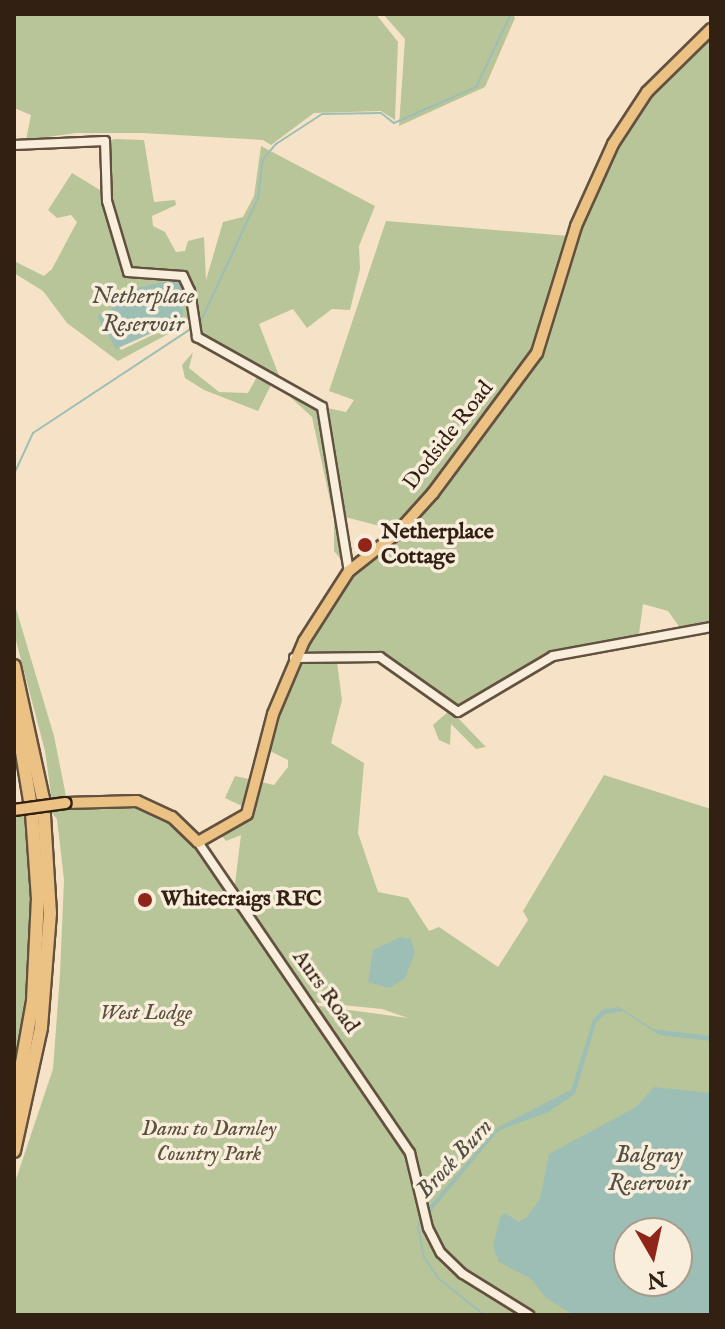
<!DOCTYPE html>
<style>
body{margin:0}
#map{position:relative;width:725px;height:1329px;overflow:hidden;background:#f6e3c7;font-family:"IM FELL English",serif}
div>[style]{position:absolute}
.green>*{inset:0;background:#b8c599}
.water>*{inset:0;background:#9dbeb5}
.stream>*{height:2px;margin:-1px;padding:0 1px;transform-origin:1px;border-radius:1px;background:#9dbeb5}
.roads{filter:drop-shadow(2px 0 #635140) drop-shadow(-2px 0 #635140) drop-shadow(0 2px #635140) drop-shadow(0 -2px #635140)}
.minor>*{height:8px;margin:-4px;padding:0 4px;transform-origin:4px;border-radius:4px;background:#f9eddb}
.major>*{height:10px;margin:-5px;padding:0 5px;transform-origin:5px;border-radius:5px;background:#ebc284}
.highway>*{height:12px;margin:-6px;padding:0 6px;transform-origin:6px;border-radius:6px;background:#ebc284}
.bridges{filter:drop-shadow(2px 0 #322013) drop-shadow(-2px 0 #322013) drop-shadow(0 2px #322013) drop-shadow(0 -2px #322013)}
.major-bridge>*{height:10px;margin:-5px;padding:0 5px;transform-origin:5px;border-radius:5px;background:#ebc284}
.dots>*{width:22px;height:22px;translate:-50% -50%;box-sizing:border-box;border:4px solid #f9eddb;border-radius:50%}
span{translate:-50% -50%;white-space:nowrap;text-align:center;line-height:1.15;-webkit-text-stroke:7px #f9eddb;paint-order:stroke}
.street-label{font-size:22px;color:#322013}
.poi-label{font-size:22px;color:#322013;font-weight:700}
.left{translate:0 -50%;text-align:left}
.park-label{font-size:22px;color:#5a523b;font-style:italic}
.water-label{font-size:24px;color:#524f44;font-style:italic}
.frame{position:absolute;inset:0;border:16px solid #322013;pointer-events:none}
.north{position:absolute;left:613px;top:1217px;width:80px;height:80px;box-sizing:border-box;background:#f9eddb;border:2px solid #a99b8b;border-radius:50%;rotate:171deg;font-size:22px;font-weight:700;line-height:32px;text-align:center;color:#322013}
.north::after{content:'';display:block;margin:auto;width:28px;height:36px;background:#8f2418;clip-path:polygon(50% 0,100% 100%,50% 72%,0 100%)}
</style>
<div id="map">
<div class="green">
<div style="clip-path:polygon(14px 14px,376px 14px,398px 42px,395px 120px,381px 111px,314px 113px,271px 145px,263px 140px,142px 133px,76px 133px,26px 140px,31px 115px,14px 108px)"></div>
<div style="clip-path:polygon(383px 14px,513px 14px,515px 18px,485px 87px,399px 126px,405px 39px)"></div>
<div style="clip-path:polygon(709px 34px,711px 624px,681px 629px,668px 611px,643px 604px,639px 634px,567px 650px,458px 709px,382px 655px,303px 655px,345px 580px,443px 488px,543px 349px,578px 231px,626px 131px,649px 97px)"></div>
<div style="clip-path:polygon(evenodd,115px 139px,144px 140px,154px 202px,175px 200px,176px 205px,152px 216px,153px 226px,165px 232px,176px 252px,185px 251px,188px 241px,204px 237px,206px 280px,223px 222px,243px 217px,254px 196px,261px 146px,375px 206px,359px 246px,360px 269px,350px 310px,332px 309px,307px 328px,293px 309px,259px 324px,280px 378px,202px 337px,196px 319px,118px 361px,67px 323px,43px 291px,14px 273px,14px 261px,44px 276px,52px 269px,77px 222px,71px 215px,57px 218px,48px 210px,72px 173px,100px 190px,100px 142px,115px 139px,165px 284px,163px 330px,121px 350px,98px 316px,116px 306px,125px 290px,165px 284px)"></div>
<div style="clip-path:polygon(386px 221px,569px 236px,539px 342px,448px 470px,395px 530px,345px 517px,327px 413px,327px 408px,346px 412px,354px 400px,329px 391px)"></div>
<div style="clip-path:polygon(193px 352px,189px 368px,219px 392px,248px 393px,259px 373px,273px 380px,319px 408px,321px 411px,346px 566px,334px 551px,334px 519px,312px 417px,273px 381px,258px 411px,204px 390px,185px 378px,182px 365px)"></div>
<div style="clip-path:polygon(14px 602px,54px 736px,66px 796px,62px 800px,52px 801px,45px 751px,14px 633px)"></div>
<div style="clip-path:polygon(evenodd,296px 662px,337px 662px,342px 700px,331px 743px,364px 763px,358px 833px,378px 892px,408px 898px,429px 931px,439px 927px,498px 967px,528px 920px,523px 911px,604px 775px,711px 809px,711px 1315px,14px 1315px,14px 1185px,53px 1069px,60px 974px,64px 880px,57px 819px,46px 806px,117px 799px,145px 804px,172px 817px,189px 831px,294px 985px,313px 1005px,408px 1018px,382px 1009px,312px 1002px,234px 892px,241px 835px,226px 841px,221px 835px,249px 819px,261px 782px,274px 785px,288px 767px,288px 760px,270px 751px,296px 662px,629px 1233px,677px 1233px,677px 1281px,629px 1281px,629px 1233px)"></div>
<div style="clip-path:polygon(449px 711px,458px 718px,486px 747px,476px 749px,451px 724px,450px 745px,439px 740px,433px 725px)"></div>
<div style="clip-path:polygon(235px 776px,253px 780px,244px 807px,225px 798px)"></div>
<div style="clip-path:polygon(27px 814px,33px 914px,29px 990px,14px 1074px,14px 816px)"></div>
</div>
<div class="water">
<div style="clip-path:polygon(175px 280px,182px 282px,183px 319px,116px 349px,97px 316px,116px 306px,125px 290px)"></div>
<div style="clip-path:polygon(401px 937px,411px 939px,415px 953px,405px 978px,390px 988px,368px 982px,373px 950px)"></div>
<div style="clip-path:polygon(619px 1007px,653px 1029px,711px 1036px,711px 1041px,659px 1035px,623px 1011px,605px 1014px,596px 1023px,575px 1094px,549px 1112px,498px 1131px,428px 1215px,427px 1209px,497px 1128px,571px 1090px,593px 1020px,602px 1010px)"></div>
<div style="clip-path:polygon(evenodd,654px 1087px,711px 1093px,711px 1315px,574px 1315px,546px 1298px,531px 1279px,499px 1262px,493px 1246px,500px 1217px,505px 1213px,519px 1222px,526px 1218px,540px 1199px,549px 1154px,636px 1107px,654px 1087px,629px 1233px,677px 1233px,677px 1281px,629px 1281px,629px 1233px)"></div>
</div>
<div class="stream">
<div style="left:200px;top:323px;width:138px;rotate:-65.1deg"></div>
<div style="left:258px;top:198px;width:39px;rotate:-83deg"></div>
<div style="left:263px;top:159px;width:20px;rotate:-49deg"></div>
<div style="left:276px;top:144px;width:55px;rotate:-33.1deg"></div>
<div style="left:322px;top:114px;width:59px;rotate:-1deg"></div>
<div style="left:381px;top:113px;width:16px;rotate:38deg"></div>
<div style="left:394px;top:123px;width:90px;rotate:-23.7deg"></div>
<div style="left:476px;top:87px;width:81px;rotate:-64.4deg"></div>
<div style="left:14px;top:474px;width:45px;rotate:-65.1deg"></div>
<div style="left:33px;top:433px;width:189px;rotate:-33.4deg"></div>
<div style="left:421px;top:1219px;width:9px;rotate:111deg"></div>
<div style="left:418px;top:1227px;width:31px;rotate:79deg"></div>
<div style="left:424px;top:1257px;width:25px;rotate:56deg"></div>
<div style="left:438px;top:1278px;width:59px;rotate:38.8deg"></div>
</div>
<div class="roads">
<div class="minor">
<div style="left:14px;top:145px;width:91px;rotate:-2.5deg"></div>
<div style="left:105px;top:141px;width:60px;rotate:88.1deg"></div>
<div style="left:107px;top:201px;width:74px;rotate:73.5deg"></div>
<div style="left:128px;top:272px;width:55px;rotate:4.2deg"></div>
<div style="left:183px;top:276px;width:17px;rotate:65deg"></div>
<div style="left:190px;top:291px;width:47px;rotate:81.3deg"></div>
<div style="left:197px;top:337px;width:143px;rotate:29.2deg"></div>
<div style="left:322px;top:407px;width:166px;rotate:80.7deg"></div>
<div style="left:294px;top:658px;width:86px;rotate:-0.7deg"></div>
<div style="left:380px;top:657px;width:95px;rotate:35.2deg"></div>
<div style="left:458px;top:712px;width:110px;rotate:-30.5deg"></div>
<div style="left:553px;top:656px;width:161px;rotate:-10.4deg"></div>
<div style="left:198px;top:842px;width:376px;rotate:55.7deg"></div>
<div style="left:410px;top:1153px;width:77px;rotate:76.5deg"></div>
<div style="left:428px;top:1228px;width:28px;rotate:63deg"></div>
<div style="left:441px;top:1253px;width:30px;rotate:44deg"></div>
<div style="left:463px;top:1274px;width:78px;rotate:31.8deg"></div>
</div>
<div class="major">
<div style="left:66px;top:803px;width:71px;rotate:-1.6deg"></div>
<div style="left:137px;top:801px;width:38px;rotate:25deg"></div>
<div style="left:172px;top:817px;width:36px;rotate:44deg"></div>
<div style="left:198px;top:842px;width:56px;rotate:-29.7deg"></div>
<div style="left:247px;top:814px;width:103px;rotate:-75.4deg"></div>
<div style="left:273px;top:714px;width:79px;rotate:-67deg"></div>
<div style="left:304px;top:641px;width:83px;rotate:-57.3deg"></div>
<div style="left:349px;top:571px;width:60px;rotate:-38.2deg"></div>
<div style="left:396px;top:534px;width:55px;rotate:-47.9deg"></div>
<div style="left:433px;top:493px;width:174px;rotate:-53.4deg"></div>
<div style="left:537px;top:353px;width:133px;rotate:-72.9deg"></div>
<div style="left:576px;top:226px;width:90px;rotate:-65.7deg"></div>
<div style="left:613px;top:144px;width:62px;rotate:-56.8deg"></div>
<div style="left:647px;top:92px;width:90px;rotate:-44.5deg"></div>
</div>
<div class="highway">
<div style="left:14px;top:666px;width:136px;rotate:77.7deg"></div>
<div style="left:43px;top:799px;width:114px;rotate:86.5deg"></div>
<div style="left:50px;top:913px;width:115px;rotate:94.5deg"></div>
<div style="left:41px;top:1028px;width:126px;rotate:102.4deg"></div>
<div style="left:14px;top:704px;width:110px;rotate:80.6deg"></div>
<div style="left:32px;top:813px;width:85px;rotate:86deg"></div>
<div style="left:38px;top:898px;width:103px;rotate:92.8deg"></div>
<div style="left:33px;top:1001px;width:109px;rotate:100.1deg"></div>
</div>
</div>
<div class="bridges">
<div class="major-bridge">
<div style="left:14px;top:810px;width:52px;rotate:-7.7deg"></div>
</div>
</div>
<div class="dots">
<div style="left:365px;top:545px;background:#8f2418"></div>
<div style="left:145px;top:900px;background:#8f2418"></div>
</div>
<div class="street-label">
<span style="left:449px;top:436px;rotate:-52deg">Dodside Road</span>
<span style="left:325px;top:992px;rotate:54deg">Aurs Road</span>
</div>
<div class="poi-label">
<span class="left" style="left:381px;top:545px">Netherplace<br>Cottage</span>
<span class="left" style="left:161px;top:900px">Whitecraigs RFC</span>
</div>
<div class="park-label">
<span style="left:146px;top:1014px">West Lodge</span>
<span style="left:209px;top:1142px">Dams to Darnley<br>Country Park</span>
</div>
<div class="water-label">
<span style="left:143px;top:311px">Netherplace<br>Reservoir</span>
<span style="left:649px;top:1170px">Balgray<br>Reservoir</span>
<span style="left:455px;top:1159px;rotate:-47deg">Brock Burn</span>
</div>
<div class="frame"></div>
<div class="north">N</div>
</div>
